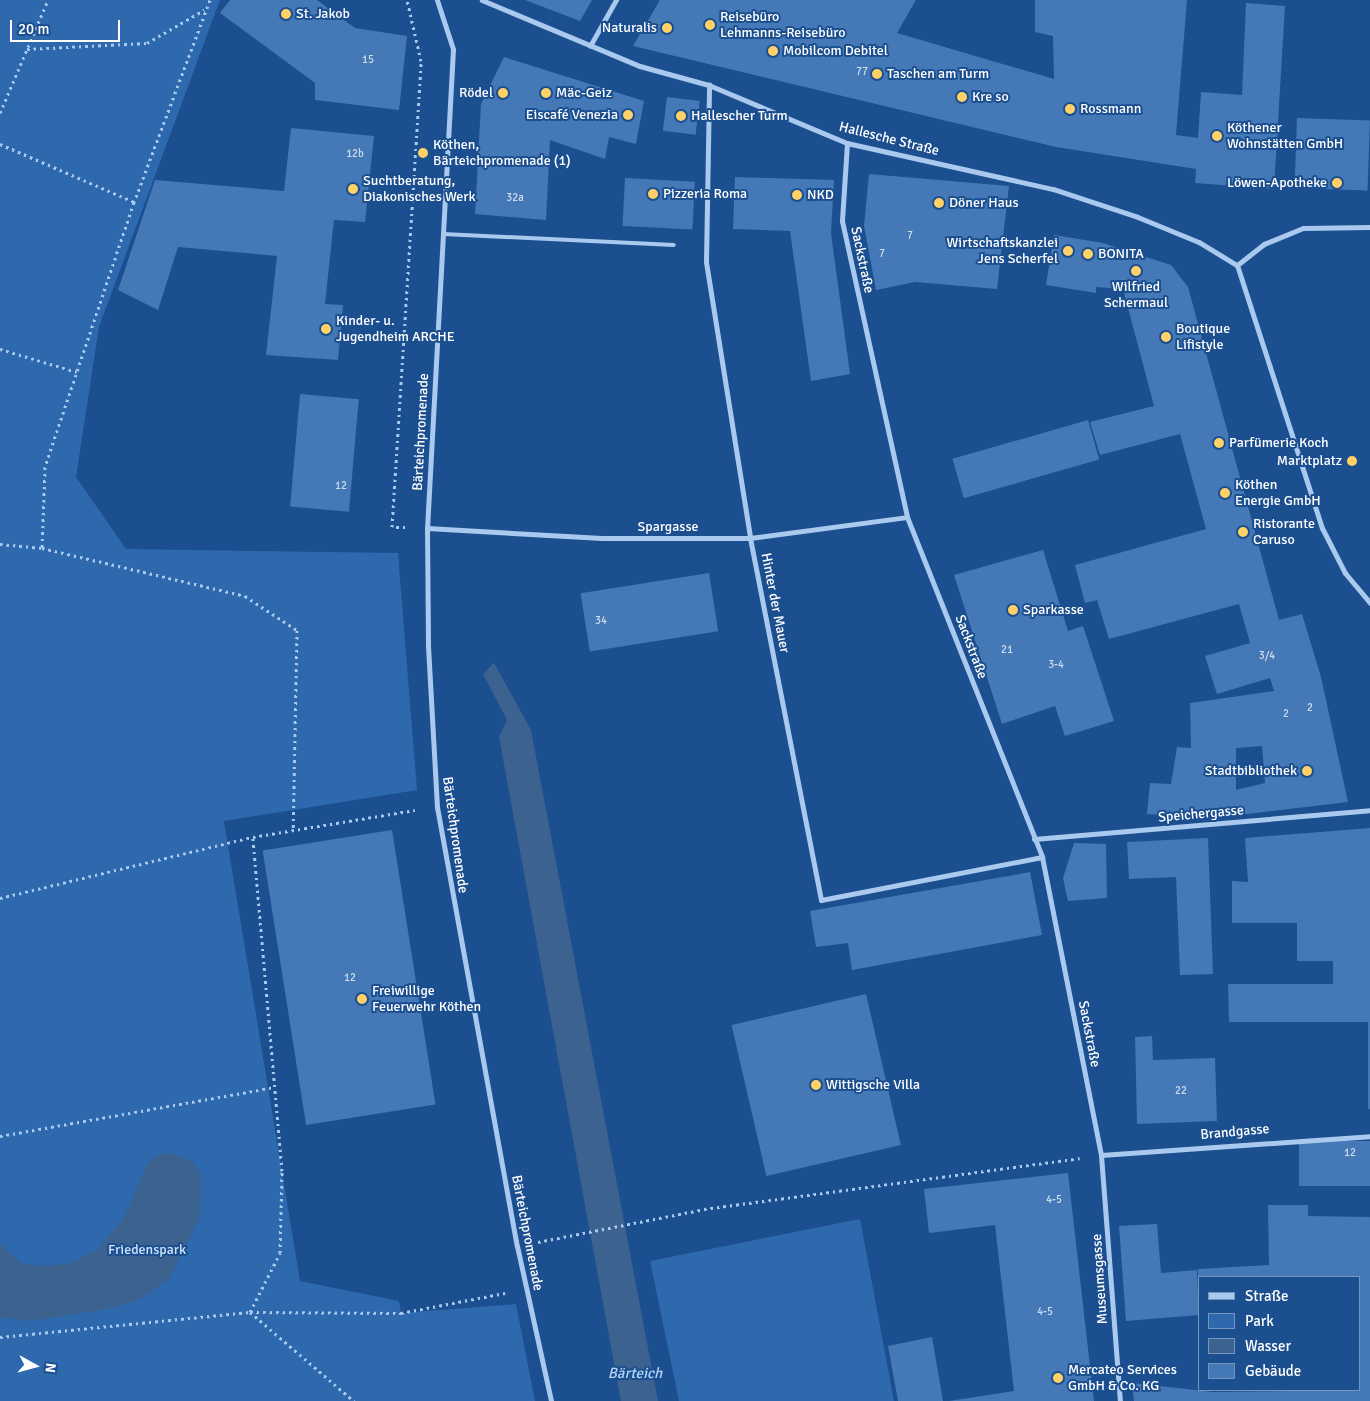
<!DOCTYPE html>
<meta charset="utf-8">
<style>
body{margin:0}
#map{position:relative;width:1370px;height:1401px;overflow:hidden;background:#1b4f8f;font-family:Signika,sans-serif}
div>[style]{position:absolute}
.green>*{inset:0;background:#2e69ad}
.water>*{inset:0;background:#3c6290}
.building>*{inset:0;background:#4478b7;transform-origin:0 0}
.path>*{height:3px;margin-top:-1.5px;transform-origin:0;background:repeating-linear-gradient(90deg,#a9c9ee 0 2.5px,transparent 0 6.5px)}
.service>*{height:4px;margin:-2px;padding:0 2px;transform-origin:2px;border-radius:2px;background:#a9c9ee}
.pedestrian>*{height:4.5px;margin:-2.25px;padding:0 2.25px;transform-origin:2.25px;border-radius:2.25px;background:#a9c9ee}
.minor>*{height:5px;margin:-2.5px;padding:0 2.5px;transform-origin:2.5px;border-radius:2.5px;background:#a9c9ee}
.dots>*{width:14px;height:14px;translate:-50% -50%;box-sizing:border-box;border:2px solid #1b4f8f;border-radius:50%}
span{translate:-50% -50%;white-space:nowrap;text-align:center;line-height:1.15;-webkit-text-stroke:4px #1b4f8f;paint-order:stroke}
.number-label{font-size:11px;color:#d0dded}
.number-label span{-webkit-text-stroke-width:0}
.poi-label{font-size:14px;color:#fff}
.left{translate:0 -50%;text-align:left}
.right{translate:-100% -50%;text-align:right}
.street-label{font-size:14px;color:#fff}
.park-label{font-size:14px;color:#cfe3fa}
.water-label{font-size:15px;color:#b5d3f5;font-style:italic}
.legend{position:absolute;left:1198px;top:1276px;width:162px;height:115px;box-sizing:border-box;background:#1b4f8f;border:1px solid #7695bc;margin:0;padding:6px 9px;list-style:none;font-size:15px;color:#fff}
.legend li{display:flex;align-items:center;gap:10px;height:25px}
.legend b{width:25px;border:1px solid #7695bc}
.north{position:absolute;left:10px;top:1341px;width:50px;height:50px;-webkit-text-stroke:4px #1b4f8f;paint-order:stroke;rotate:97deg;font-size:14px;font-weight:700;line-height:20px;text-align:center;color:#fff}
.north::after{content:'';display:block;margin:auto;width:18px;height:22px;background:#fff;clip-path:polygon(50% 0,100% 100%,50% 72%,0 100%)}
.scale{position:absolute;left:10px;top:20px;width:110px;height:22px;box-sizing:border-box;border:2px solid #fff;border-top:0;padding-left:6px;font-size:15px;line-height:18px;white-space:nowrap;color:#fff;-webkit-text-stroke:4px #1b4f8f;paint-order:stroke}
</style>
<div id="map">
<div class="green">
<div style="clip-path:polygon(0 0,220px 0,99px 327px,76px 477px,126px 549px,398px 553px,417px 790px,224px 821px,300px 1281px,399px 1301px,401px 1313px,516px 1304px,535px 1401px,0 1401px)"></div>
<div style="clip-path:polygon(860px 1219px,894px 1401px,679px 1401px,650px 1261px)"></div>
</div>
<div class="water">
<div style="clip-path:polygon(494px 663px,531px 730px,658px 1401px,621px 1401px,499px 737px,507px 720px,483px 674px)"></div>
<div style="clip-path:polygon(160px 1154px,174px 1154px,192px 1161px,201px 1176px,200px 1217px,169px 1279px,138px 1300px,108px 1309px,31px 1321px,0 1317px,0 1244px,23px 1264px,48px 1266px,70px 1263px,98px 1249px,124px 1218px,148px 1163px)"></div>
</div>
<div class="building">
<div style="clip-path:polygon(230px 0,317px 0,355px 28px,407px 36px,399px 110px,315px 100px,315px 83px,220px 13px)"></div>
<div style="clip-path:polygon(525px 0,592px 0,580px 21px)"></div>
<div style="clip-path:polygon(660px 0,916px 0,897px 33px,1054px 79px,1053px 36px,1035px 32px,1035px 0,1187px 0,1176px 135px,1198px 138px,1201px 92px,1242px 95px,1246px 3px,1285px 6px,1274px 189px,1195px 183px,1196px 169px,1056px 147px,633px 46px)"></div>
<div style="clip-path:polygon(504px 57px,644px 101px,636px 144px,609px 137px,605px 159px,550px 140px,546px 220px,475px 214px,481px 104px)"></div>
<div style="left:667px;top:97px;width:33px;height:34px;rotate:7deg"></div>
<div style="left:1297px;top:118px;width:73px;height:70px;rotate:2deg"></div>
<div style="clip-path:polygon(291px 128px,374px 136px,365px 222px,334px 220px,325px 304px,343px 305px,338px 360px,266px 355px,277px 256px,178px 247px,158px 310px,118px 290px,155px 180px,284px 191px)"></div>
<div style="clip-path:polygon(869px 174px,1009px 186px,997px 289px,915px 282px,876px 290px,864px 226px)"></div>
<div style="clip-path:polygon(735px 177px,834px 180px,831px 233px,850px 374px,811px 381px,790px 231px,733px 229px)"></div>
<div style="left:625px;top:178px;width:70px;height:48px;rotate:3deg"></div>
<div style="clip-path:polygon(evenodd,1054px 235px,1103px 243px,1171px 265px,1188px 287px,1279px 620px,1302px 614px,1321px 677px,1348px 802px,1214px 818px,1147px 814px,1150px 783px,1171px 784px,1177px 747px,1191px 748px,1190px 703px,1274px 691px,1270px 678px,1217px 694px,1205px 656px,1250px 643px,1239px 604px,1109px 639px,1097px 600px,1085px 603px,1075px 565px,1206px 529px,1180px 434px,1100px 455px,1090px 422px,1154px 406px,1123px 289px,1096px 287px,1096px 293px,1046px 285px,1054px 235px,1262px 746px,1265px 783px,1236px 790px,1236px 748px,1262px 746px)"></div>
<div style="left:300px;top:394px;width:59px;height:113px;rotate:5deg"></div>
<div style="left:1088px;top:420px;width:41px;height:141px;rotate:74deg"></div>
<div style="clip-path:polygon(1043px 550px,1068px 631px,1083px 626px,1114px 721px,1065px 736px,1055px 706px,1002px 724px,954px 575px)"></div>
<div style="left:709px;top:573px;width:59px;height:130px;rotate:81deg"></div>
<div style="clip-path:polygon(1370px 828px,1370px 1109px,1368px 1109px,1368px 1022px,1229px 1022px,1228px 984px,1333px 984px,1333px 961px,1297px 961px,1297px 923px,1232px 923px,1232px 881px,1248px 882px,1245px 838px)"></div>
<div style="left:392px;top:830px;width:278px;height:131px;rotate:81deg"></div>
<div style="clip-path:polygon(1208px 838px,1213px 974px,1180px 975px,1176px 877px,1129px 879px,1127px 842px)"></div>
<div style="clip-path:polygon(1074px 843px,1106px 844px,1107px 898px,1068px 901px,1063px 878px)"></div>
<div style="clip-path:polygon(1030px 872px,1042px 935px,852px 970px,848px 943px,816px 947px,810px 911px)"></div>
<div style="left:866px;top:994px;width:155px;height:138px;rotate:77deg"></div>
<div style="clip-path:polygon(1152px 1036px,1153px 1060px,1215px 1058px,1217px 1121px,1137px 1124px,1135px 1037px)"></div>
<div style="left:1370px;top:1141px;width:45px;height:71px;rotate:90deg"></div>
<div style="clip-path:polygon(1068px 1173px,1094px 1401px,949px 1401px,1014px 1391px,995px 1225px,929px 1233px,924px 1189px)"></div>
<div style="clip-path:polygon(1268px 1205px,1308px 1205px,1308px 1216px,1370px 1217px,1370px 1401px,1134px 1401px,1132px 1383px,1213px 1392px,1359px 1390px,1359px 1277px,1198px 1277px,1198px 1269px,1269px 1265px)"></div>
<div style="clip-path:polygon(1157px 1224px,1161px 1273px,1197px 1270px,1199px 1315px,1126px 1321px,1119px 1226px)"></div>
<div style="clip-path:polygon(932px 1337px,943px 1401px,898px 1401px,888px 1346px)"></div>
</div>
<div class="path">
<div style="left:210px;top:0;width:216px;rotate:110.6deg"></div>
<div style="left:134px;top:202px;width:280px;rotate:108.6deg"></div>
<div style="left:45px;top:467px;width:81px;rotate:92.1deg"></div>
<div style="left:42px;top:548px;width:209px;rotate:13.3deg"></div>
<div style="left:245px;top:596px;width:62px;rotate:33.2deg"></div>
<div style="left:297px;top:630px;width:200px;rotate:91.1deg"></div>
<div style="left:27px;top:49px;width:120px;rotate:-2.9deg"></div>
<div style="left:147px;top:43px;width:66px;rotate:-30.1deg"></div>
<div style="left:0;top:113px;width:123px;rotate:-67deg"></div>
<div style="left:0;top:144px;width:146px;rotate:23.4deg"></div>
<div style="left:0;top:349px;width:80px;rotate:16.6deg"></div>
<div style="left:405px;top:527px;width:13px;rotate:180deg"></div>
<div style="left:392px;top:527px;width:467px;rotate:-86.4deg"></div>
<div style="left:421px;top:61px;width:63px;rotate:-102.9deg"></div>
<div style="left:0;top:544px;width:42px;rotate:5.4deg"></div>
<div style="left:0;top:898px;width:260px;rotate:-13.6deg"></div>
<div style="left:0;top:1136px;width:279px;rotate:-10.1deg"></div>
<div style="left:538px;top:1242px;width:169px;rotate:-11.2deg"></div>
<div style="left:704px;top:1209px;width:379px;rotate:-7.7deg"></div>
<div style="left:250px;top:1312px;width:151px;rotate:0.4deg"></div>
<div style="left:401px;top:1313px;width:106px;rotate:-10.9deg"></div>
<div style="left:250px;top:1312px;width:137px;rotate:40.6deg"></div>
<div style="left:0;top:1337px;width:251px;rotate:-5.7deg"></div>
<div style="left:250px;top:1312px;width:66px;rotate:-63deg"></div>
<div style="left:280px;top:1253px;width:82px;rotate:-88.6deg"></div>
<div style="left:282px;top:1171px;width:335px;rotate:-95deg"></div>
<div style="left:253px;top:837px;width:164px;rotate:-9.5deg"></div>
</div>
<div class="service">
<div style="left:443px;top:234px;width:231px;rotate:2.7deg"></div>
</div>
<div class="pedestrian">
<div style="left:482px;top:0;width:171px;rotate:22.7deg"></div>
<div style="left:640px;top:66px;width:72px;rotate:15.4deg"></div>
<div style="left:709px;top:85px;width:150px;rotate:22.8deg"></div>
<div style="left:847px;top:143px;width:211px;rotate:12.6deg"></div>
<div style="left:1053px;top:189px;width:89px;rotate:18.2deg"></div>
<div style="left:1138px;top:217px;width:66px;rotate:22.3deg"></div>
<div style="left:1199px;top:242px;width:44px;rotate:31.2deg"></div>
<div style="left:590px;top:46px;width:53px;rotate:-60.5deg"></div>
<div style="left:706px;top:262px;width:177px;rotate:-89deg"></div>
</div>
<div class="minor">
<div style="left:437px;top:0;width:52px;rotate:71.9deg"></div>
<div style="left:453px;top:49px;width:480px;rotate:93.1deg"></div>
<div style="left:427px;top:528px;width:118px;rotate:89.5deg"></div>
<div style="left:428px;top:646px;width:161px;rotate:86.8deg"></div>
<div style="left:437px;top:807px;width:446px;rotate:79.7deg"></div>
<div style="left:517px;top:1246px;width:159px;rotate:77.6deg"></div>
<div style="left:847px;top:143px;width:78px;rotate:93.7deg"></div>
<div style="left:842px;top:221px;width:303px;rotate:77.6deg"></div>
<div style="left:907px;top:517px;width:366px;rotate:68.3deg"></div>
<div style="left:1042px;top:857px;width:304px;rotate:78.8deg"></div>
<div style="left:1101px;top:1155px;width:247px;rotate:85.6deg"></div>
<div style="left:1370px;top:227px;width:67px;rotate:179.1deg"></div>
<div style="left:1303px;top:228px;width:42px;rotate:157.7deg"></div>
<div style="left:1264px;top:244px;width:34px;rotate:142deg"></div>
<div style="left:1237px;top:265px;width:276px;rotate:72.1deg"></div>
<div style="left:1322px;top:528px;width:51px;rotate:62.9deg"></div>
<div style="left:1345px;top:573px;width:39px;rotate:50deg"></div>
<div style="left:706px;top:262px;width:279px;rotate:80.9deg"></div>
<div style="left:750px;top:538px;width:369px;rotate:78.9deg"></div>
<div style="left:821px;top:900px;width:225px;rotate:-11deg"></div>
<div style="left:427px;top:528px;width:175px;rotate:3.3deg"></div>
<div style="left:602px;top:538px;width:148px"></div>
<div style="left:750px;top:538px;width:158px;rotate:-7.6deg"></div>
<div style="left:1034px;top:839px;width:337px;rotate:-4.9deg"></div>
<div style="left:1101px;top:1155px;width:270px;rotate:-4deg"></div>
</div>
<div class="dots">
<div style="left:286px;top:14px;background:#ffd166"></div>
<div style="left:710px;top:25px;background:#ffd166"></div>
<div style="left:667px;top:28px;background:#ffd166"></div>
<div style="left:773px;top:51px;background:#ffd166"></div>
<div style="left:877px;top:74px;background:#ffd166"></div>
<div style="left:503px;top:93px;background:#ffd166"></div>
<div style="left:546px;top:93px;background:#ffd166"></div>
<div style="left:962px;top:97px;background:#ffd166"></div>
<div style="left:1070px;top:109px;background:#ffd166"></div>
<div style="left:628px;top:115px;background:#ffd166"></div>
<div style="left:681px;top:116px;background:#ffd166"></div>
<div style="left:1217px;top:136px;background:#ffd166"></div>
<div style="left:423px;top:153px;background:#ffd166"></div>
<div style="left:1337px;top:183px;background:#ffd166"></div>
<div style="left:353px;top:189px;background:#ffd166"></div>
<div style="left:653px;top:194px;background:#ffd166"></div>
<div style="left:797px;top:195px;background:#ffd166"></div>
<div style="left:939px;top:203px;background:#ffd166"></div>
<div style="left:1068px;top:251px;background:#ffd166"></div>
<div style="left:1088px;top:254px;background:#ffd166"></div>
<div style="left:1136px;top:271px;background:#ffd166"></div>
<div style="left:326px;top:329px;background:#ffd166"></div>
<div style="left:1166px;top:337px;background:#ffd166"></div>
<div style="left:1219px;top:443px;background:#ffd166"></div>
<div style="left:1352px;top:461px;background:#ffd166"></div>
<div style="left:1225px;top:493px;background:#ffd166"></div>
<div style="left:1243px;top:532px;background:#ffd166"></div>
<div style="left:1013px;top:610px;background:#ffd166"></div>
<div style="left:1307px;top:771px;background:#ffd166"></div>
<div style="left:362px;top:999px;background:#ffd166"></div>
<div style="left:816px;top:1085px;background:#ffd166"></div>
<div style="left:1058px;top:1378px;background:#ffd166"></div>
</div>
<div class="number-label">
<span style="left:368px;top:60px">15</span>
<span style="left:862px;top:72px">77</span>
<span style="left:355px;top:154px">12b</span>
<span style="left:515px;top:198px">32a</span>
<span style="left:910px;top:236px">7</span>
<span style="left:882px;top:254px">7</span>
<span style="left:341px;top:486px">12</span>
<span style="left:601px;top:621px">34</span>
<span style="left:1007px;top:650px">21</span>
<span style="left:1267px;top:656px">3/4</span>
<span style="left:1056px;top:665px">3-4</span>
<span style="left:1310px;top:708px">2</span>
<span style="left:1286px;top:714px">2</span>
<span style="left:350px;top:978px">12</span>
<span style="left:1181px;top:1091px">22</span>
<span style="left:1350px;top:1153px">12</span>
<span style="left:1054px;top:1200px">4-5</span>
<span style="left:1045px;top:1312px">4-5</span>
</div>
<div class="poi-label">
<span class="left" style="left:296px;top:14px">St. Jakob</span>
<span class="left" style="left:720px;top:25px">Reisebüro<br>Lehmanns-Reisebüro</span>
<span class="right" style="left:657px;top:28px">Naturalis</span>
<span class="left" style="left:783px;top:51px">Mobilcom Debitel</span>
<span class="left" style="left:887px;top:74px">Taschen am Turm</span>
<span class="right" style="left:493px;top:93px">Rödel</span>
<span class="left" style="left:556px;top:93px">Mäc-Geiz</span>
<span class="left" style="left:972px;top:97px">Kre so</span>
<span class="left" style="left:1080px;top:109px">Rossmann</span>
<span class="right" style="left:618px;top:115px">Eiscafé Venezia</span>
<span class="left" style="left:691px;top:116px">Hallescher Turm</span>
<span class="left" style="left:1227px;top:136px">Köthener<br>Wohnstätten GmbH</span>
<span class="left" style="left:433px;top:153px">Köthen,<br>Bärteichpromenade (1)</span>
<span class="left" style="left:363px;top:189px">Suchtberatung,<br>Diakonisches Werk</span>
<span class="right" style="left:1327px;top:183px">Löwen-Apotheke</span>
<span class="left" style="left:663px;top:194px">Pizzeria Roma</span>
<span class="left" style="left:807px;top:195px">NKD</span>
<span class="left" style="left:949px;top:203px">Döner Haus</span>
<span class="right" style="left:1058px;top:251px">Wirtschaftskanzlei<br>Jens Scherfel</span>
<span class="left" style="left:1098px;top:254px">BONITA</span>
<span style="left:1136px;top:295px">Wilfried<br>Schermaul</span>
<span class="left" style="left:336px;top:329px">Kinder- u.<br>Jugendheim ARCHE</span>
<span class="left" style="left:1176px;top:337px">Boutique<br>Lifistyle</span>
<span class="left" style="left:1229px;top:443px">Parfümerie Koch</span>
<span class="right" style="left:1342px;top:461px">Marktplatz</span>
<span class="left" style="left:1235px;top:493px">Köthen<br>Energie GmbH</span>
<span class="left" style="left:1253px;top:532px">Ristorante<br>Caruso</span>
<span class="left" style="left:1023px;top:610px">Sparkasse</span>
<span class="right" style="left:1297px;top:771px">Stadtbibliothek</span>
<span class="left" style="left:372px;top:999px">Freiwillige<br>Feuerwehr Köthen</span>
<span class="left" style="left:826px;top:1085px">Wittigsche Villa</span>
<span class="left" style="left:1068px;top:1378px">Mercateo Services<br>GmbH &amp; Co. KG</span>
</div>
<div class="street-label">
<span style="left:889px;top:139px;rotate:14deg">Hallesche Straße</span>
<span style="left:862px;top:260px;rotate:78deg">Sackstraße</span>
<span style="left:421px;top:432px;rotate:-87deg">Bärteichpromenade</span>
<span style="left:668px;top:527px">Spargasse</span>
<span style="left:775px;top:603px;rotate:79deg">Hinter der Mauer</span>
<span style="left:971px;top:647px;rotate:69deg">Sackstraße</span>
<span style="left:1201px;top:814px;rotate:-5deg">Speichergasse</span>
<span style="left:455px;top:835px;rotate:82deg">Bärteichpromenade</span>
<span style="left:1089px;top:1034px;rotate:79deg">Sackstraße</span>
<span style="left:1235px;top:1132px;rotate:-5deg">Brandgasse</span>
<span style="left:527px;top:1233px;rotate:79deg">Bärteichpromenade</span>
<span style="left:1100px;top:1279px;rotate:-94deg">Museumsgasse</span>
</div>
<div class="park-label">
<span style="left:147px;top:1250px">Friedenspark</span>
</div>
<div class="water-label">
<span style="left:635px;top:1374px">Bärteich</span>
</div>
<ul class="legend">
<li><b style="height:6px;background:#a9c9ee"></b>Straße</li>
<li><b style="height:14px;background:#2e69ad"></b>Park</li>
<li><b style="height:14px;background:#3c6290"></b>Wasser</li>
<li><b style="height:14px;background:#4478b7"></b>Gebäude</li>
</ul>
<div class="north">N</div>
<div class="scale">20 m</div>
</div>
